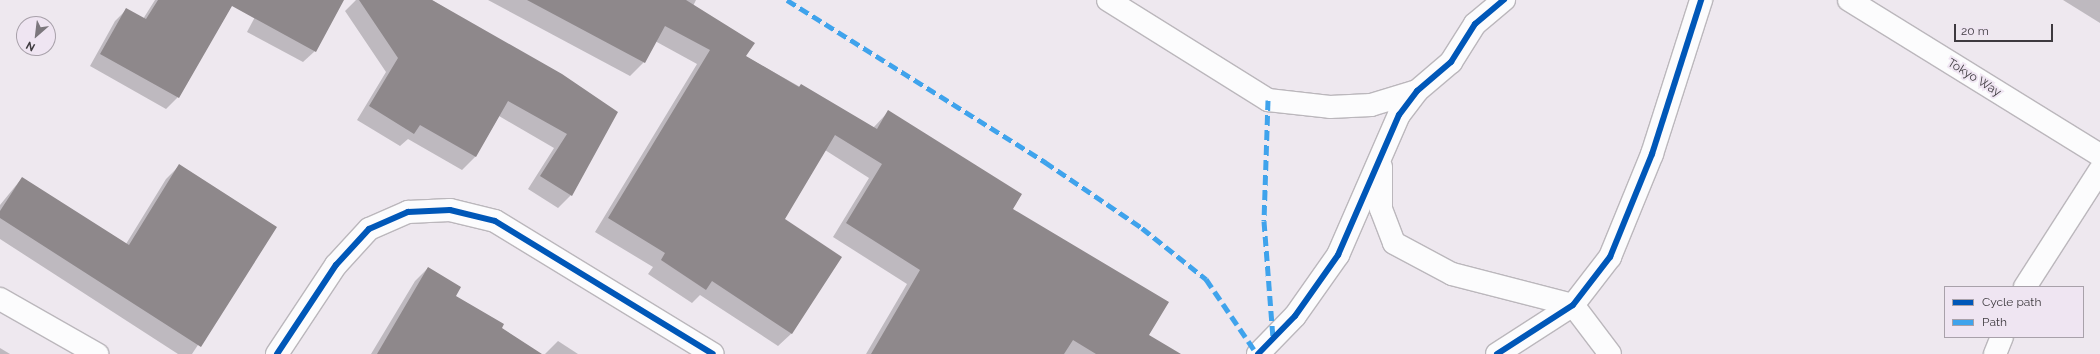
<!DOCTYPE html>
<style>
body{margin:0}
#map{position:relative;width:2100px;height:354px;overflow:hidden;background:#eee8ef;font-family:Raleway,sans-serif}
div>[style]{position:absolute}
.shadow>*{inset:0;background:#0003}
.building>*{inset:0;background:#8e888b}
.roads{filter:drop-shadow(1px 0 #bbb7bc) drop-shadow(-1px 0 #bbb7bc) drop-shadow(0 1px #bbb7bc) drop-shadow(0 -1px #bbb7bc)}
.street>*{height:22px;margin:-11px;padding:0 11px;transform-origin:11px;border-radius:11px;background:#fcfcfd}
.secondary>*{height:22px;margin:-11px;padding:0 11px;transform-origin:11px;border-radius:11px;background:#fcfcfd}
.quiet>*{height:5px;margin-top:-2.5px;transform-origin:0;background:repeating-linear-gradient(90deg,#3fa3ec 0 10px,transparent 0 15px)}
.cycleway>*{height:6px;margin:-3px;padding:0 3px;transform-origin:3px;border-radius:3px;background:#0057b8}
span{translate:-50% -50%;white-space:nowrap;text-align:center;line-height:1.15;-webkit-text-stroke:4px #efe5f2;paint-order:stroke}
.street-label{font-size:12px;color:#3e3a3f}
.legend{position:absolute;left:1944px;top:286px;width:140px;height:52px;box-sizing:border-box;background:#efe5f2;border:1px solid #a8a1aa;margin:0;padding:5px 7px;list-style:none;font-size:12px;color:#3e3a3f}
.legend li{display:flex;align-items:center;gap:8px;height:20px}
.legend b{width:20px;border:1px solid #a8a1aa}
.north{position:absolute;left:16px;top:16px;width:40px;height:40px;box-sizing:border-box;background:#efe5f2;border:1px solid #a8a1aa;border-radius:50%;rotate:208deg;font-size:11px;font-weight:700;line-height:16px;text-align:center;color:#3e3a3f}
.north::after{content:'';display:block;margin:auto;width:14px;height:18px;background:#7c777d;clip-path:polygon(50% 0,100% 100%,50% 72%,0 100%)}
.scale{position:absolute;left:1954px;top:24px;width:99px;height:18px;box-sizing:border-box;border:2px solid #3e3a3f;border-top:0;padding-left:5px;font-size:12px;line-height:14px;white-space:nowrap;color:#3e3a3f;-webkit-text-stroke:3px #efe5f2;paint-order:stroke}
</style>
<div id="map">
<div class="shadow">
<div style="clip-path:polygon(155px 0,234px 0,178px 97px,166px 109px,90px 66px,115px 21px,126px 10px,143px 19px)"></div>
<div style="clip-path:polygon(264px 0,308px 0,315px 51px,303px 62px,247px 32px)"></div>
<div style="clip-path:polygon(356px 0,432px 0,616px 112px,571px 195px,558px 208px,528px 189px,554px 148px,499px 116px,475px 157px,462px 170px,408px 139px,400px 146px,357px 120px,386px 72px,345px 11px)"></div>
<div style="clip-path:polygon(488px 0,696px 0,693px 6px,745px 56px,873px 128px,888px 112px,1011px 209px,1167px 354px,866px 354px,907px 284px,833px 237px,869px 178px,825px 150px,783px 220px,792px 333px,778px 346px,700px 295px,692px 303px,648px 274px,653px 267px,595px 232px,697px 64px,655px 41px,644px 62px,630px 76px)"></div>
<div style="clip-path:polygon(2063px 0,2100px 0,2100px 23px)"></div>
<div style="clip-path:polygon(179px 166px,276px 227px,192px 354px,178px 354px,0 239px,0 205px,22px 178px,126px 244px,166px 179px)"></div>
<div style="clip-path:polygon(428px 268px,455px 297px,540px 354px,371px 354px,415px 281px)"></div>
<div style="clip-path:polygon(558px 341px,578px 354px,545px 354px)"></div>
<div style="clip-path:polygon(0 348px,10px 354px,0 354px)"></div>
</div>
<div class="building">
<div style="clip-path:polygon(158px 0,344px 0,316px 52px,232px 6px,179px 98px,100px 54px,126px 8px,146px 19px)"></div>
<div style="clip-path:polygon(359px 0,432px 0,562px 74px,618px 112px,572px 196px,540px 176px,567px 134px,508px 101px,476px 157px,420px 125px,414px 134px,369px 106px,398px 58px)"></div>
<div style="clip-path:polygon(527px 0,686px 0,755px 43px,746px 56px,799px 87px,801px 84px,877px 129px,888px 110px,1022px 194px,1013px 209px,1169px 302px,1149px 335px,1181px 354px,1096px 354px,1073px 340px,1064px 354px,871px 354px,920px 270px,846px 223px,882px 164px,835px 135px,785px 219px,842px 257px,792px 334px,712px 281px,706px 290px,661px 260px,665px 253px,608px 218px,710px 50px,665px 26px,645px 63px)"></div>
<div style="clip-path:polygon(179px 164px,277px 227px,201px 347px,0 218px,0 211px,22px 177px,129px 245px)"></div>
<div style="clip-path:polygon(428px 267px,461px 287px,456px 296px,504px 324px,502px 328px,542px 354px,377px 354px)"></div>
</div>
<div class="roads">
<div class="street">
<div style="left:1108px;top:0;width:189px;rotate:32deg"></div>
<div style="left:1268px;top:100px;width:62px;rotate:6.4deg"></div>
<div style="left:1330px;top:107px;width:41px;rotate:-2.8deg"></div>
<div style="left:1371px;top:105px;width:48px;rotate:-16.9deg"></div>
<div style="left:1381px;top:167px;width:42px;rotate:90deg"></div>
<div style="left:1381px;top:209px;width:36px;rotate:69deg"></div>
<div style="left:1394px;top:243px;width:66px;rotate:28.1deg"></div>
<div style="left:1452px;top:274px;width:125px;rotate:14.4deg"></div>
<div style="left:1573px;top:305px;width:61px;rotate:52.9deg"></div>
<div style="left:2025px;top:287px;width:139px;rotate:-57.3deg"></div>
<div style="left:0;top:299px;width:112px;rotate:29.6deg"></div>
<div style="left:277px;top:354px;width:107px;rotate:-56.5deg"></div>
<div style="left:336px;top:265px;width:49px;rotate:-47.5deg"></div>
<div style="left:369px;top:229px;width:43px;rotate:-23.6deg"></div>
<div style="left:408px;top:212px;width:42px;rotate:-2.7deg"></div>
<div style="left:450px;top:210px;width:46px;rotate:13.7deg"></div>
<div style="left:495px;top:221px;width:255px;rotate:31.4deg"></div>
<div style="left:1258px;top:354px;width:53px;rotate:-45.8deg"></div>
<div style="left:1295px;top:316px;width:75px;rotate:-54.8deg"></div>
<div style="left:1338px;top:255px;width:153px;rotate:-66.5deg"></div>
<div style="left:1399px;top:115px;width:30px;rotate:-53deg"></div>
<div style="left:1417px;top:91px;width:45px;rotate:-40.5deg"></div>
<div style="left:1451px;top:62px;width:45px;rotate:-57.7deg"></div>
<div style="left:1475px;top:24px;width:38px;rotate:-40deg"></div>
<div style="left:1497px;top:354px;width:90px;rotate:-32.8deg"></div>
<div style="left:1573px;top:305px;width:61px;rotate:-52.4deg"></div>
<div style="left:1610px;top:257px;width:111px;rotate:-67.8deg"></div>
<div style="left:1652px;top:154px;width:162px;rotate:-72.3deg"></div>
<div style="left:1995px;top:354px;width:18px;rotate:-68deg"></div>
</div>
<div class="secondary">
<div style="left:1849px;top:0;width:295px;rotate:31.7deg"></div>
</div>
</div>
<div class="quiet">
<div style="left:787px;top:0;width:305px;rotate:32.1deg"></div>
<div style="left:1045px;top:162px;width:117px;rotate:34.2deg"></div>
<div style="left:1142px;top:228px;width:82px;rotate:38.6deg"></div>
<div style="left:1206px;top:279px;width:91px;rotate:55.8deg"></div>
<div style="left:1268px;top:100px;width:121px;rotate:91.9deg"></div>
<div style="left:1264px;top:221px;width:118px;rotate:85.6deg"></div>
</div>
<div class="cycleway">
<div style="left:277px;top:354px;width:107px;rotate:-56.5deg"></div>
<div style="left:336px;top:265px;width:49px;rotate:-47.5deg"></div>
<div style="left:369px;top:229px;width:43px;rotate:-23.6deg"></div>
<div style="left:408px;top:212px;width:42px;rotate:-2.7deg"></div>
<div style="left:450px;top:210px;width:46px;rotate:13.7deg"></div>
<div style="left:495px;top:221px;width:255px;rotate:31.4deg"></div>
<div style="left:1258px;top:354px;width:53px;rotate:-45.8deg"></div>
<div style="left:1295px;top:316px;width:75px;rotate:-54.8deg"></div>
<div style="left:1338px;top:255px;width:153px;rotate:-66.5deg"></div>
<div style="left:1399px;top:115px;width:30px;rotate:-53deg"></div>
<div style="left:1417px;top:91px;width:45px;rotate:-40.5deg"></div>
<div style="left:1451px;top:62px;width:45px;rotate:-57.7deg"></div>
<div style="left:1475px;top:24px;width:38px;rotate:-40deg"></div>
<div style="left:1497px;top:354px;width:90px;rotate:-32.8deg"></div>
<div style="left:1573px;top:305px;width:61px;rotate:-52.4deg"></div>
<div style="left:1610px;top:257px;width:111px;rotate:-67.8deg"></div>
<div style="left:1652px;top:154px;width:162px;rotate:-72.3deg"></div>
</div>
<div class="street-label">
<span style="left:1974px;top:78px;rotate:32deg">Tokyo Way</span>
</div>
<ul class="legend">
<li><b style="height:5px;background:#0057b8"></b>Cycle path</li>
<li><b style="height:5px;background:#3fa3ec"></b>Path</li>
</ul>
<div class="north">N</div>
<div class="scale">20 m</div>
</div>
